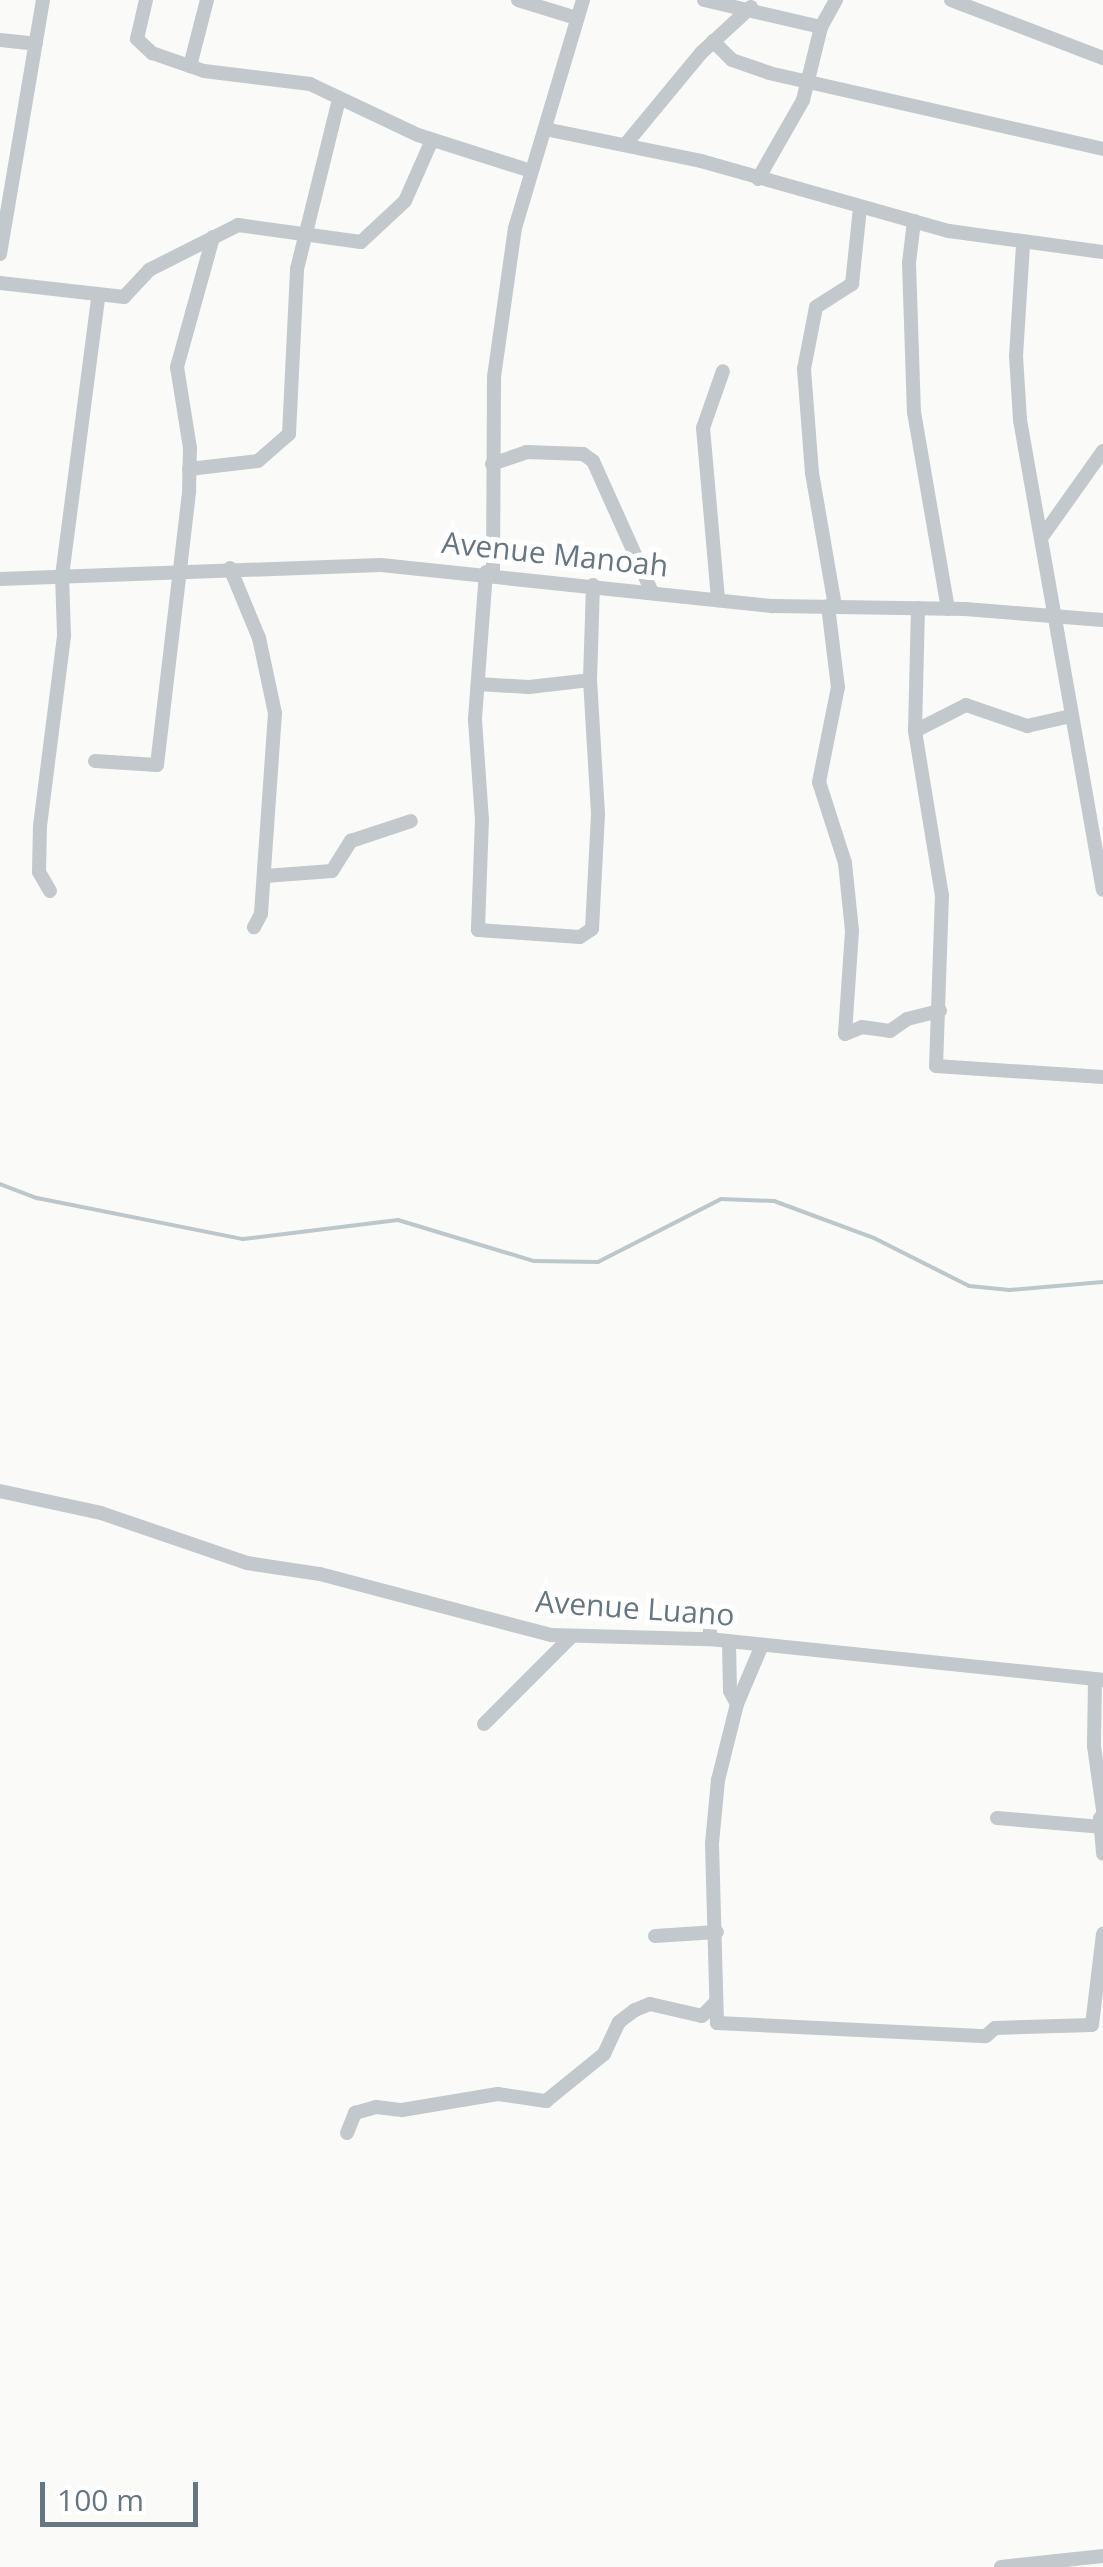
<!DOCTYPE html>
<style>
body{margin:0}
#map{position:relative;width:1103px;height:2567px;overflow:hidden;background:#fafaf8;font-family:"Open Sans",sans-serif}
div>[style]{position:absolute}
.stream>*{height:4px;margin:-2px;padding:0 2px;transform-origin:2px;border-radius:2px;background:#bbc7cb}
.minor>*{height:14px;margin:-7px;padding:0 7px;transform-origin:7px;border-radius:7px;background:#c3c8cc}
span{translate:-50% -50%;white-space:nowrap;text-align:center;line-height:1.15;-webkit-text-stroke:10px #fff;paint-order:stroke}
.street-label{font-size:30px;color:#657683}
.scale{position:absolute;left:40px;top:2482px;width:158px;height:45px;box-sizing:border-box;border:5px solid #657683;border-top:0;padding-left:12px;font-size:30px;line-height:35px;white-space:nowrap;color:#657683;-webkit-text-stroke:8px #fff;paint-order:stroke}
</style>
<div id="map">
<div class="stream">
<div style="left:0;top:1184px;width:40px;rotate:21deg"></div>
<div style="left:37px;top:1198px;width:210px;rotate:11.3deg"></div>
<div style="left:243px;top:1239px;width:156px;rotate:-7deg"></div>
<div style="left:398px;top:1220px;width:142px;rotate:16.8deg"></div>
<div style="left:534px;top:1261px;width:64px;rotate:0.9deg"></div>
<div style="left:598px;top:1262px;width:138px;rotate:-27.1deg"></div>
<div style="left:721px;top:1199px;width:53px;rotate:2.2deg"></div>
<div style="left:774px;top:1201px;width:107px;rotate:20.3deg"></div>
<div style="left:874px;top:1238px;width:106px;rotate:26.8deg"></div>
<div style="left:969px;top:1286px;width:41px;rotate:5.6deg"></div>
<div style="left:1010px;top:1290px;width:93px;rotate:-4.9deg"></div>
</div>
<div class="minor">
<div style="left:146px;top:0;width:40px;rotate:103deg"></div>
<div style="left:137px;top:39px;width:21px;rotate:43deg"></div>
<div style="left:152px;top:53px;width:55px;rotate:19.1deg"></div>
<div style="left:204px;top:71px;width:107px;rotate:7deg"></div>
<div style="left:310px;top:84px;width:119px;rotate:25.3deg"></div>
<div style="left:418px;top:135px;width:119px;rotate:17.7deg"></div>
<div style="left:518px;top:0;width:61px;rotate:17.2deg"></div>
<div style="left:704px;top:0;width:120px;rotate:13deg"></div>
<div style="left:821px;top:27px;width:31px;rotate:-61deg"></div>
<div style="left:951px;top:0;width:163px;rotate:20.9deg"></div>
<div style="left:0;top:40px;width:36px;rotate:6deg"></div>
<div style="left:713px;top:41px;width:27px;rotate:45deg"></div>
<div style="left:732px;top:60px;width:39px;rotate:19deg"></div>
<div style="left:769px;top:73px;width:343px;rotate:12.8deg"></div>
<div style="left:190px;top:66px;width:68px;rotate:-75.6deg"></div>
<div style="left:545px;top:129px;width:159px;rotate:11.6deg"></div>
<div style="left:701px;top:161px;width:258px;rotate:15.8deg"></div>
<div style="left:949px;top:231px;width:155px;rotate:7.8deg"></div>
<div style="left:625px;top:145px;width:119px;rotate:-50.4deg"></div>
<div style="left:701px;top:53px;width:68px;rotate:-42.6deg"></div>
<div style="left:758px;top:179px;width:91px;rotate:-60.3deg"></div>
<div style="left:803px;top:100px;width:75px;rotate:-76.1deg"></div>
<div style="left:914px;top:221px;width:42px;rotate:96.8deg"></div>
<div style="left:909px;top:263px;width:149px;rotate:88.1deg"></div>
<div style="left:914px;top:412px;width:200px;rotate:80.2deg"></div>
<div style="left:1023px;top:245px;width:111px;rotate:93.6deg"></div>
<div style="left:1016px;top:356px;width:64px;rotate:86.4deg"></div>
<div style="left:1020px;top:420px;width:477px;rotate:80deg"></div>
<div style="left:0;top:254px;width:258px;rotate:-80.4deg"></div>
<div style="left:0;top:283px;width:125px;rotate:6.4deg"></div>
<div style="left:124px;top:297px;width:37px;rotate:-47deg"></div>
<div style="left:149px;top:270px;width:100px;rotate:-26.8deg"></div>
<div style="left:238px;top:225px;width:124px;rotate:7.9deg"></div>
<div style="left:361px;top:242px;width:60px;rotate:-43deg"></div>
<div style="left:405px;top:201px;width:67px;rotate:-66.1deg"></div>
<div style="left:492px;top:464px;width:36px;rotate:-19deg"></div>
<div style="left:526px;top:452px;width:57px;rotate:2deg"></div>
<div style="left:583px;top:454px;width:12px;rotate:35deg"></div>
<div style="left:593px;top:461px;width:144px;rotate:65.8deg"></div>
<div style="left:189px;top:469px;width:69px;rotate:-6.6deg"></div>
<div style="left:258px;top:461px;width:41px;rotate:-41.1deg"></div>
<div style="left:289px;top:434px;width:165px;rotate:-87.2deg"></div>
<div style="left:297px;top:269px;width:175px;rotate:-76.1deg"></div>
<div style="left:1044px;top:534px;width:102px;rotate:-54.6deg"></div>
<div style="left:230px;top:568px;width:76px;rotate:67.5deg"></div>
<div style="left:259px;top:638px;width:77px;rotate:78deg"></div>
<div style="left:275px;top:713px;width:201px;rotate:94deg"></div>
<div style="left:261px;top:914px;width:15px;rotate:118deg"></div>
<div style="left:486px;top:572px;width:148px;rotate:94.3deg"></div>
<div style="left:475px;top:720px;width:99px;rotate:86deg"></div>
<div style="left:482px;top:819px;width:111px;rotate:92.1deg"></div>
<div style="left:478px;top:930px;width:102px;rotate:3.9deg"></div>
<div style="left:580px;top:937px;width:14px;rotate:-34deg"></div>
<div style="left:592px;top:929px;width:115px;rotate:-87deg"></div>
<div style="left:598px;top:814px;width:134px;rotate:-93.4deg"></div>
<div style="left:590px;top:680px;width:95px;rotate:-88.2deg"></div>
<div style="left:493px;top:573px;width:196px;rotate:-89.7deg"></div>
<div style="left:494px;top:377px;width:150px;rotate:-82deg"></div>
<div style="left:515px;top:228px;width:238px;rotate:-73.4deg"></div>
<div style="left:0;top:579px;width:381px;rotate:-2.1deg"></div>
<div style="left:381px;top:565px;width:394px;rotate:6deg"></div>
<div style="left:773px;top:606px;width:192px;rotate:0.9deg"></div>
<div style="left:965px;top:609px;width:138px;rotate:4.6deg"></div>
<div style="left:718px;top:599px;width:172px;rotate:-95deg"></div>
<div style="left:703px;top:428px;width:60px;rotate:-70.7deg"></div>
<div style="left:828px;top:606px;width:82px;rotate:83deg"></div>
<div style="left:838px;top:687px;width:97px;rotate:101.3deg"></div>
<div style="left:819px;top:782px;width:85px;rotate:72.2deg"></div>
<div style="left:845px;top:863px;width:68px;rotate:84.1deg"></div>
<div style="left:852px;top:931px;width:103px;rotate:93.9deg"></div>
<div style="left:845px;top:1034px;width:18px;rotate:-22deg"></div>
<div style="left:862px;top:1027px;width:28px;rotate:8deg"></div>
<div style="left:890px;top:1031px;width:21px;rotate:-35deg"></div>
<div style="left:907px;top:1019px;width:34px;rotate:-14deg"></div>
<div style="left:835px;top:606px;width:135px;rotate:-99.8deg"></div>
<div style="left:812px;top:473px;width:104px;rotate:-94.4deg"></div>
<div style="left:804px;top:369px;width:63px;rotate:-79deg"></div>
<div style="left:816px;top:307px;width:43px;rotate:-32.6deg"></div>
<div style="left:852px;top:284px;width:76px;rotate:-84deg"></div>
<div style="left:918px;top:608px;width:123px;rotate:91.4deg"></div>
<div style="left:915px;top:731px;width:166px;rotate:80.7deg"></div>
<div style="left:942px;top:895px;width:171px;rotate:92deg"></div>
<div style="left:936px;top:1066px;width:167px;rotate:3.8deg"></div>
<div style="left:478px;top:684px;width:51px;rotate:3.4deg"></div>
<div style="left:529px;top:687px;width:61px;rotate:-6.5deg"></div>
<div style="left:915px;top:731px;width:57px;rotate:-27deg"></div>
<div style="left:966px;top:705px;width:65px;rotate:19deg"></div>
<div style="left:1027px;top:726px;width:45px;rotate:-12.8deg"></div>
<div style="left:95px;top:761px;width:62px;rotate:3.7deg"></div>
<div style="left:157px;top:765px;width:276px;rotate:-83.3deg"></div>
<div style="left:189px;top:491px;width:43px;rotate:-88.7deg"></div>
<div style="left:190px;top:448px;width:82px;rotate:-99.1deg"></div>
<div style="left:177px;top:367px;width:135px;rotate:-74.5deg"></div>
<div style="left:265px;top:876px;width:67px;rotate:-4.3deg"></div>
<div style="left:332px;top:871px;width:36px;rotate:-58deg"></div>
<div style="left:351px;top:841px;width:63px;rotate:-18.4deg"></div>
<div style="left:50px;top:891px;width:22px;rotate:-120deg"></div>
<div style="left:39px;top:872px;width:46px;rotate:-88.8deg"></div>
<div style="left:40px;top:826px;width:193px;rotate:-82.8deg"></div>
<div style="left:64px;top:635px;width:59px;rotate:-91.9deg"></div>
<div style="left:62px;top:576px;width:280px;rotate:-82.6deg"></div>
<div style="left:0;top:1491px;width:103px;rotate:12.3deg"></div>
<div style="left:101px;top:1513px;width:154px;rotate:18.9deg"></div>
<div style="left:247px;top:1563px;width:74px;rotate:8.6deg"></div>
<div style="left:320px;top:1574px;width:239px;rotate:14.8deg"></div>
<div style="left:551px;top:1635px;width:158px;rotate:1.5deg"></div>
<div style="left:709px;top:1639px;width:396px;rotate:5.9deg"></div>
<div style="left:709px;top:1639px;width:23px;rotate:-83deg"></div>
<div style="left:729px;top:1643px;width:48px;rotate:88.8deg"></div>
<div style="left:730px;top:1691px;width:15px;rotate:62deg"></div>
<div style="left:762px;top:1645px;width:64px;rotate:113deg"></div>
<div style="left:737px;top:1704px;width:78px;rotate:104deg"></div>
<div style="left:718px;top:1780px;width:64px;rotate:95.4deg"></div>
<div style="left:712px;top:1844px;width:179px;rotate:88.4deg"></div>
<div style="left:717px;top:2023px;width:269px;rotate:2.8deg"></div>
<div style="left:986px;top:2036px;width:12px;rotate:-42deg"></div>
<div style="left:995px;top:2028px;width:97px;rotate:-1.8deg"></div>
<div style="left:1092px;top:2025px;width:92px;rotate:-83.1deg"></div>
<div style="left:1095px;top:1680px;width:66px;rotate:90.9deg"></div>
<div style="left:1094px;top:1746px;width:65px;rotate:82deg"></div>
<div style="left:484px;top:1724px;width:124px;rotate:-45deg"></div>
<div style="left:997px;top:1818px;width:104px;rotate:4.9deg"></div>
<div style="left:1100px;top:1818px;width:36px;rotate:85deg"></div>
<div style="left:655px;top:1936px;width:62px;rotate:-3.7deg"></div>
<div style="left:347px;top:2133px;width:22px;rotate:-68deg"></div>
<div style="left:355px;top:2113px;width:22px;rotate:-16deg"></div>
<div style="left:376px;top:2107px;width:26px;rotate:7deg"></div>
<div style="left:402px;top:2110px;width:97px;rotate:-9.5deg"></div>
<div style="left:498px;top:2094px;width:49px;rotate:8.3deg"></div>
<div style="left:546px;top:2101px;width:75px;rotate:-39deg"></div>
<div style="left:604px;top:2054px;width:35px;rotate:-65deg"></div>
<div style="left:619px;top:2022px;width:20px;rotate:-37deg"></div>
<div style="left:635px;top:2010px;width:16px;rotate:-22deg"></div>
<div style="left:650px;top:2004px;width:53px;rotate:13deg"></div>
<div style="left:702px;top:2016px;width:18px;rotate:-45deg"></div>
<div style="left:1001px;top:2567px;width:103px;rotate:-6.2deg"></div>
</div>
<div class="street-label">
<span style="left:555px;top:554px;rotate:6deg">Avenue Manoah</span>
<span style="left:635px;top:1608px;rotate:4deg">Avenue Luano</span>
</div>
<div class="scale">100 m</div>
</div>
